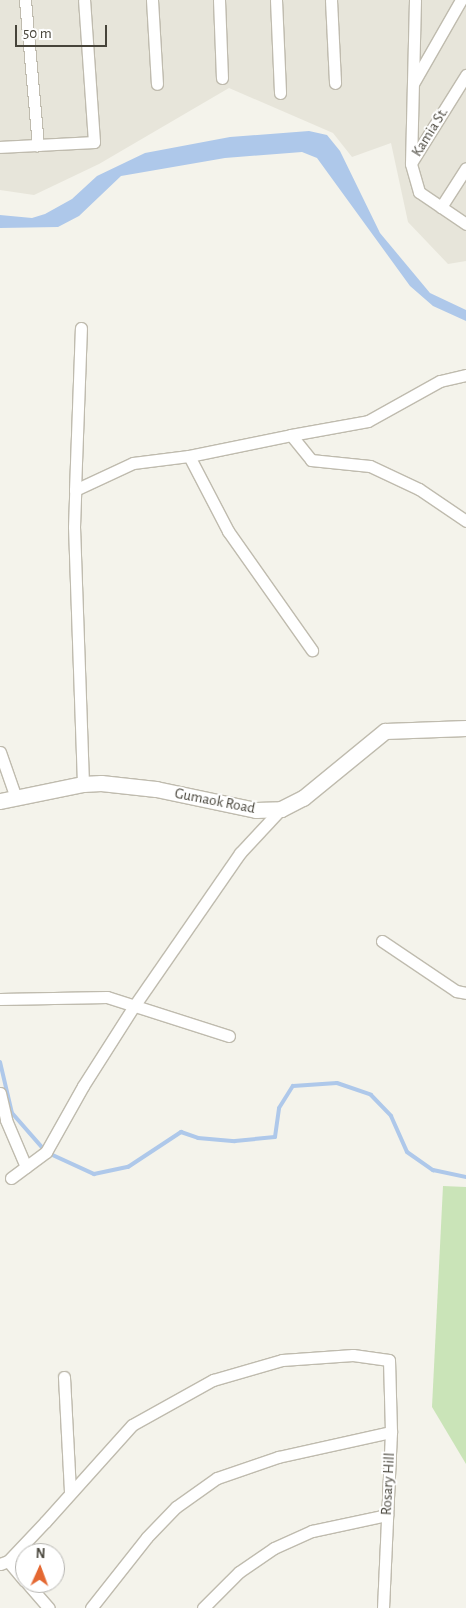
<!DOCTYPE html>
<style>
body{margin:0}
#map{position:relative;width:466px;height:1608px;overflow:hidden;background:#f4f3eb;font-family:"Alegreya Sans",sans-serif}
div>[style]{position:absolute}
.residential>*{inset:0;background:#e7e5da}
.green>*{inset:0;background:#cae4b8}
.water>*{inset:0;background:#aec8ea}
.stream>*{height:4px;margin:-2px;padding:0 2px;transform-origin:2px;border-radius:2px;background:#aec8ea}
.roads{filter:drop-shadow(1px 0 #bfbbae) drop-shadow(-1px 0 #bfbbae) drop-shadow(0 1px #bfbbae) drop-shadow(0 -1px #bfbbae)}
.minor>*{height:11px;margin:-5.5px;padding:0 5.5px;transform-origin:5.5px;border-radius:5.5px;background:#fff}
.tertiary>*{height:15px;margin:-7.5px;padding:0 7.5px;transform-origin:7.5px;border-radius:7.5px;background:#fff}
span{translate:-50% -50%;white-space:nowrap;text-align:center;line-height:1.15;-webkit-text-stroke:4px #fff;paint-order:stroke}
.street-label{font-size:15px;color:#47443a}
.north{position:absolute;left:15px;top:1543px;width:50px;height:50px;box-sizing:border-box;background:#fff;border:1px solid #b5b4b0;border-radius:50%;rotate:2deg;font-size:14px;font-weight:700;line-height:20px;text-align:center;color:#47443a}
.north::after{content:'';display:block;margin:auto;width:18px;height:22px;background:#e46832;clip-path:polygon(50% 0,100% 100%,50% 72%,0 100%)}
.scale{position:absolute;left:15px;top:25px;width:92px;height:22px;box-sizing:border-box;border:2px solid #47443a;border-top:0;padding-left:6px;font-size:15px;line-height:18px;white-space:nowrap;color:#47443a;-webkit-text-stroke:4px #fff;paint-order:stroke}
</style>
<div id="map">
<div class="residential">
<div style="clip-path:polygon(0 0,466px 0,466px 261px,448px 264px,408px 222px,391px 143px,352px 157px,333px 133px,229px 88px,99px 164px,34px 195px,0 190px)"></div>
</div>
<div class="green">
<div style="clip-path:polygon(443px 1186px,466px 1187px,466px 1464px,432px 1407px)"></div>
</div>
<div class="water">
<div style="clip-path:polygon(309px 131px,327px 135px,340px 151px,380px 233px,430px 293px,466px 310px,466px 321px,433px 306px,410px 286px,317px 158px,302px 152px,225px 158px,121px 176px,79px 216px,58px 227px,0 228px,0 215px,32px 218px,45px 214px,72px 199px,97px 176px,145px 153px,230px 137px)"></div>
</div>
<div class="stream">
<div style="left:0;top:1062px;width:52px;rotate:76.8deg"></div>
<div style="left:12px;top:1113px;width:52px;rotate:48.9deg"></div>
<div style="left:46px;top:1152px;width:53px;rotate:24.6deg"></div>
<div style="left:94px;top:1174px;width:35px;rotate:-12deg"></div>
<div style="left:128px;top:1167px;width:64px;rotate:-33.4deg"></div>
<div style="left:181px;top:1132px;width:18px;rotate:19deg"></div>
<div style="left:198px;top:1138px;width:37px;rotate:5deg"></div>
<div style="left:235px;top:1141px;width:40px;rotate:-5.7deg"></div>
<div style="left:275px;top:1137px;width:29px;rotate:-82deg"></div>
<div style="left:279px;top:1108px;width:26px;rotate:-58deg"></div>
<div style="left:293px;top:1086px;width:44px;rotate:-3.9deg"></div>
<div style="left:337px;top:1083px;width:36px;rotate:19deg"></div>
<div style="left:371px;top:1095px;width:29px;rotate:46deg"></div>
<div style="left:391px;top:1116px;width:39px;rotate:66deg"></div>
<div style="left:407px;top:1152px;width:32px;rotate:35deg"></div>
<div style="left:433px;top:1170px;width:34px;rotate:12deg"></div>
</div>
<div class="roads">
<div class="minor">
<div style="left:25px;top:0;width:146px;rotate:84.9deg"></div>
<div style="left:152px;top:0;width:84px;rotate:86.6deg"></div>
<div style="left:219px;top:0;width:78px;rotate:87.8deg"></div>
<div style="left:276px;top:0;width:93px;rotate:87.5deg"></div>
<div style="left:331px;top:0;width:83px;rotate:87.2deg"></div>
<div style="left:415px;top:0;width:164px;rotate:91.4deg"></div>
<div style="left:411px;top:164px;width:29px;rotate:74deg"></div>
<div style="left:419px;top:192px;width:57px;rotate:34.2deg"></div>
<div style="left:414px;top:82px;width:95px;rotate:-60.2deg"></div>
<div style="left:0;top:147px;width:94px;rotate:-3deg"></div>
<div style="left:94px;top:142px;width:142px;rotate:-94deg"></div>
<div style="left:411px;top:163px;width:104px;rotate:-58deg"></div>
<div style="left:441px;top:207px;width:46px;rotate:-57.3deg"></div>
<div style="left:291px;top:435px;width:78px;rotate:-10.3deg"></div>
<div style="left:368px;top:421px;width:82px;rotate:-29.1deg"></div>
<div style="left:440px;top:381px;width:27px;rotate:-13deg"></div>
<div style="left:189px;top:456px;width:85px;rotate:62.5deg"></div>
<div style="left:228px;top:531px;width:146px;rotate:54.8deg"></div>
<div style="left:75px;top:490px;width:162px;rotate:-87.9deg"></div>
<div style="left:0;top:752px;width:49px;rotate:70.8deg"></div>
<div style="left:83px;top:784px;width:257px;rotate:-92deg"></div>
<div style="left:74px;top:527px;width:37px;rotate:-88deg"></div>
<div style="left:75px;top:490px;width:64px;rotate:-25deg"></div>
<div style="left:133px;top:463px;width:56px;rotate:-7.1deg"></div>
<div style="left:189px;top:456px;width:104px;rotate:-11.6deg"></div>
<div style="left:291px;top:435px;width:32px;rotate:51deg"></div>
<div style="left:311px;top:460px;width:59px;rotate:5.8deg"></div>
<div style="left:370px;top:466px;width:54px;rotate:25.1deg"></div>
<div style="left:419px;top:489px;width:57px;rotate:34.2deg"></div>
<div style="left:382px;top:941px;width:89px;rotate:34deg"></div>
<div style="left:456px;top:991px;width:10px;rotate:11deg"></div>
<div style="left:0;top:999px;width:107px;rotate:-1.1deg"></div>
<div style="left:107px;top:997px;width:128px;rotate:17.7deg"></div>
<div style="left:0;top:1093px;width:28px;rotate:77deg"></div>
<div style="left:6px;top:1120px;width:51px;rotate:66.9deg"></div>
<div style="left:11px;top:1178px;width:44px;rotate:-36.6deg"></div>
<div style="left:46px;top:1152px;width:76px;rotate:-60.7deg"></div>
<div style="left:83px;top:1086px;width:95px;rotate:-57.5deg"></div>
<div style="left:134px;top:1006px;width:186px;rotate:-55.3deg"></div>
<div style="left:240px;top:853px;width:60px;rotate:-47deg"></div>
<div style="left:64px;top:1377px;width:115px;rotate:87deg"></div>
<div style="left:8px;top:1561px;width:26px;rotate:50deg"></div>
<div style="left:0;top:1564px;width:9px;rotate:-21deg"></div>
<div style="left:8px;top:1561px;width:54px;rotate:-46.5deg"></div>
<div style="left:45px;top:1522px;width:130px;rotate:-48.1deg"></div>
<div style="left:132px;top:1425px;width:93px;rotate:-29.1deg"></div>
<div style="left:213px;top:1380px;width:72px;rotate:-16.2deg"></div>
<div style="left:282px;top:1360px;width:71px;rotate:-4deg"></div>
<div style="left:353px;top:1355px;width:36px;rotate:8deg"></div>
<div style="left:389px;top:1360px;width:72px;rotate:88.4deg"></div>
<div style="left:391px;top:1432px;width:176px;rotate:92.6deg"></div>
<div style="left:27px;top:1583px;width:33px;rotate:49deg"></div>
<div style="left:91px;top:1608px;width:90px;rotate:-51.7deg"></div>
<div style="left:147px;top:1537px;width:42px;rotate:-46deg"></div>
<div style="left:176px;top:1507px;width:50px;rotate:-35.3deg"></div>
<div style="left:217px;top:1478px;width:65px;rotate:-19deg"></div>
<div style="left:278px;top:1457px;width:116px;rotate:-12.5deg"></div>
<div style="left:203px;top:1608px;width:51px;rotate:-45deg"></div>
<div style="left:239px;top:1572px;width:42px;rotate:-34.4deg"></div>
<div style="left:274px;top:1548px;width:42px;rotate:-24.1deg"></div>
<div style="left:312px;top:1531px;width:77px;rotate:-12deg"></div>
</div>
<div class="tertiary">
<div style="left:0;top:801px;width:85px;rotate:-11.6deg"></div>
<div style="left:83px;top:784px;width:18px;rotate:-3deg"></div>
<div style="left:101px;top:783px;width:55px;rotate:6.2deg"></div>
<div style="left:156px;top:789px;width:102px;rotate:11.9deg"></div>
<div style="left:256px;top:810px;width:25px;rotate:-2deg"></div>
<div style="left:281px;top:809px;width:25px;rotate:-27deg"></div>
<div style="left:303px;top:798px;width:106px;rotate:-39.3deg"></div>
<div style="left:385px;top:731px;width:81px;rotate:-2.1deg"></div>
</div>
</div>
<div class="street-label">
<span style="left:430px;top:132px;rotate:-58deg">Kamia St.</span>
<span style="left:215px;top:801px;rotate:11deg">Gumaok Road</span>
<span style="left:388px;top:1484px;rotate:-87deg">Rosary Hill</span>
</div>
<div class="north">N</div>
<div class="scale">50 m</div>
</div>
